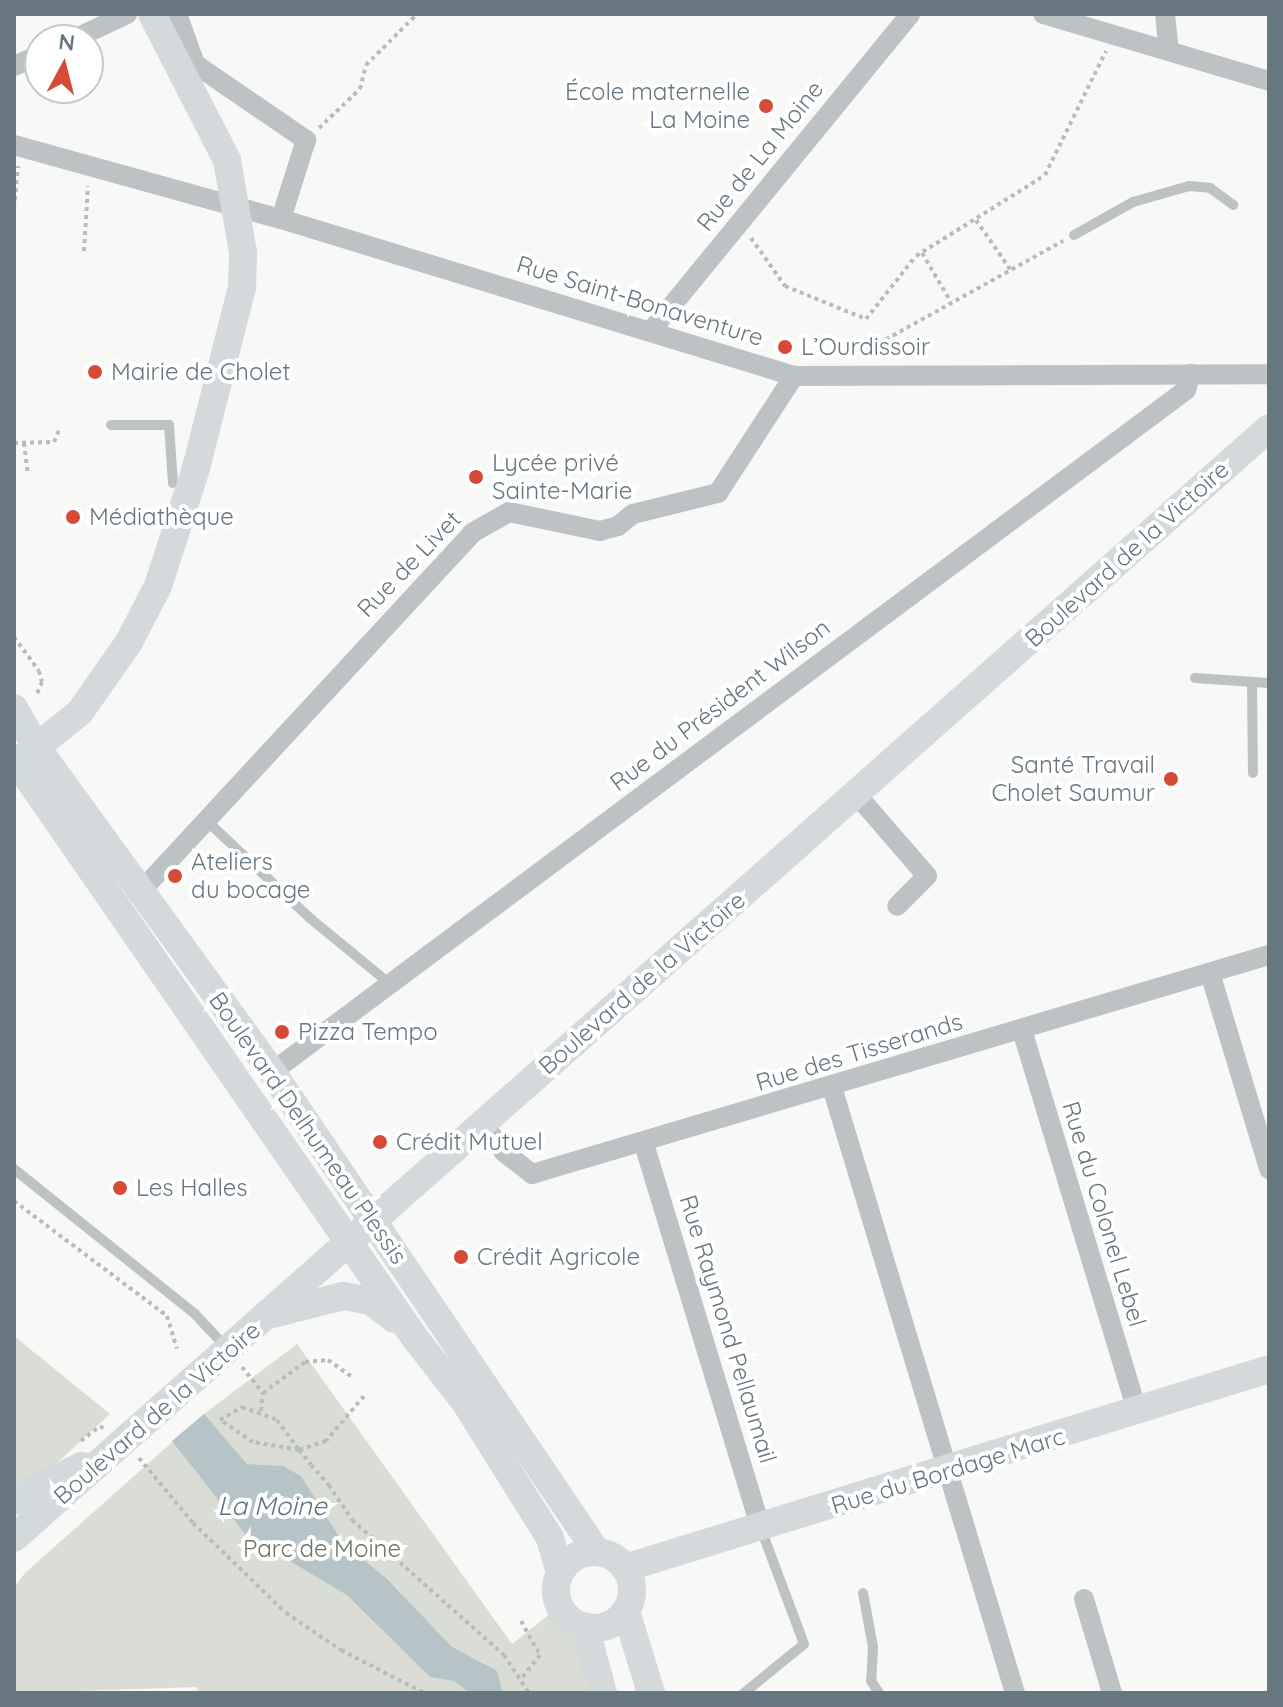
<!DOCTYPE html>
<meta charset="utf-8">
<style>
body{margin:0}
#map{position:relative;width:1283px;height:1707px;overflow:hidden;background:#f8f8f6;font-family:Quicksand,sans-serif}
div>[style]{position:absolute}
.green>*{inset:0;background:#d9ddd5}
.water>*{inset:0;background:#b7c4c7}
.path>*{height:4px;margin-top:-2px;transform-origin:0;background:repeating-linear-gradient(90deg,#b8bcbe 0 4px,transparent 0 8px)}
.lane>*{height:10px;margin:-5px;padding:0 5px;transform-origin:5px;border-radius:5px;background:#bdc3c5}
.street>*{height:20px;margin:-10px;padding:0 10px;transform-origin:10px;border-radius:10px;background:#bdc3c5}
.secondary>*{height:28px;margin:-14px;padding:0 14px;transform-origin:14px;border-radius:14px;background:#d4d9db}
.secondary>.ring{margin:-14px;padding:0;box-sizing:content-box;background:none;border:28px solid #d4d9db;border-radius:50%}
.dots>*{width:22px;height:22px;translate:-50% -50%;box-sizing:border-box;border:4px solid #fff;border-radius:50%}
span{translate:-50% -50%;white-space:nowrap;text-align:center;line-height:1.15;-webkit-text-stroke:8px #fff;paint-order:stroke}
.poi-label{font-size:24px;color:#66777f}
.right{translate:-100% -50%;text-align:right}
.left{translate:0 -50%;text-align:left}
.street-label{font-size:24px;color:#66777f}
.park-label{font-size:24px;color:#697764}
.water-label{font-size:26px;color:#607579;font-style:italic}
.frame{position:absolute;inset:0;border:16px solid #66777f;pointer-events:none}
.north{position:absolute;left:24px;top:24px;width:80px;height:80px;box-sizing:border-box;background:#fff;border:2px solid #c2c9cc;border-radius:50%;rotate:7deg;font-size:22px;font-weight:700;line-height:32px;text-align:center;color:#66777f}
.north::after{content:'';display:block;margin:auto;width:28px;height:36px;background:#d64b38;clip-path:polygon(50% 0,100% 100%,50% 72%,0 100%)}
</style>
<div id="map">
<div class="green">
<div style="clip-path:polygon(14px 1336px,110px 1414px,16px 1501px,14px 1499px)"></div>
<div style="clip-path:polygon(297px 1344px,512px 1644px,556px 1609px,577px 1628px,594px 1693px,198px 1693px,197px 1687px,14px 1693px,14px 1587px,25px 1573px,204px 1414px)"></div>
</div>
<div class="water">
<div style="clip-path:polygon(204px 1414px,247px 1464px,283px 1466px,301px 1476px,343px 1543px,386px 1578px,452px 1647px,497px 1671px,503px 1693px,469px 1693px,454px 1681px,430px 1677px,347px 1595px,246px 1535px,172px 1441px)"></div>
</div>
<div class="path">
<div style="left:319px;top:128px;width:57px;rotate:-43.6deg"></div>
<div style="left:360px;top:89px;width:25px;rotate:-76deg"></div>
<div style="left:366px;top:65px;width:72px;rotate:-45deg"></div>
<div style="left:14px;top:208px;width:42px;rotate:-84.6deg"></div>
<div style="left:976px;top:220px;width:60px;rotate:55.2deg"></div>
<div style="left:751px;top:238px;width:59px;rotate:54.7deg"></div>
<div style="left:785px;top:286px;width:87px;rotate:22.2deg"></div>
<div style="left:866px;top:319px;width:80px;rotate:-51.6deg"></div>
<div style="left:916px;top:256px;width:152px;rotate:-32.1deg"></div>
<div style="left:1045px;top:175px;width:138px;rotate:-63.8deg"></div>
<div style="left:84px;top:251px;width:65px;rotate:-86.5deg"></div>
<div style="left:922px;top:253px;width:57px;rotate:59.4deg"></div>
<div style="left:858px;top:355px;width:235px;rotate:-29.1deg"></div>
<div style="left:14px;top:443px;width:40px;rotate:-1.4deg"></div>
<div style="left:54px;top:442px;width:15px;rotate:-67deg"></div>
<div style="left:24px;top:443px;width:32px;rotate:83deg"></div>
<div style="left:14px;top:637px;width:42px;rotate:53.7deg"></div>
<div style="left:39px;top:671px;width:11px;rotate:75deg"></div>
<div style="left:42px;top:682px;width:15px;rotate:113deg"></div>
<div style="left:14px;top:1201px;width:191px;rotate:36.9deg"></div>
<div style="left:167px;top:1316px;width:34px;rotate:73deg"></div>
<div style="left:242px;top:1367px;width:33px;rotate:51deg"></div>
<div style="left:364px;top:1396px;width:59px;rotate:130.2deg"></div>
<div style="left:326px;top:1441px;width:28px;rotate:162deg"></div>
<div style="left:299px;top:1450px;width:47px;rotate:-170.1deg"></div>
<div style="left:253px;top:1442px;width:40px;rotate:-146deg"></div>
<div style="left:220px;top:1420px;width:26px;rotate:-31deg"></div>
<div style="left:242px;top:1407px;width:37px;rotate:20deg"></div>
<div style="left:277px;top:1420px;width:37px;rotate:54deg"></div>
<div style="left:299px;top:1450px;width:19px;rotate:51deg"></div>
<div style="left:311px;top:1465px;width:27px;rotate:48deg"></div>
<div style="left:329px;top:1485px;width:42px;rotate:56.7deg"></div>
<div style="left:352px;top:1520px;width:203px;rotate:41.6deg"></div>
<div style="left:504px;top:1655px;width:45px;rotate:56.7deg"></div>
<div style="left:261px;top:1411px;width:18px;rotate:-84deg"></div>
<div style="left:263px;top:1393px;width:52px;rotate:-36.4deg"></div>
<div style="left:305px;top:1362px;width:23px;rotate:-5deg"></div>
<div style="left:328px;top:1360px;width:32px;rotate:35deg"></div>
<div style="left:81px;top:1441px;width:24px;rotate:-38deg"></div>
<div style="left:100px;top:1426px;width:6px;rotate:31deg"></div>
<div style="left:139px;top:1458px;width:85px;rotate:50.3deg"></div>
<div style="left:193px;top:1523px;width:129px;rotate:44.1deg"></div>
<div style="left:286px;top:1613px;width:66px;rotate:33.9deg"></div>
<div style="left:341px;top:1650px;width:93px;rotate:27.4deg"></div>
<div style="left:521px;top:1621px;width:39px;rotate:61deg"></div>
<div style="left:540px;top:1655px;width:28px;rotate:128deg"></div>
</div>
<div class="lane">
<div style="left:1074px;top:235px;width:68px;rotate:-29.2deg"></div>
<div style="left:1133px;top:202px;width:58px;rotate:-15.9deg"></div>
<div style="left:1189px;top:186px;width:21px;rotate:5deg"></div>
<div style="left:1210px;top:188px;width:29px;rotate:36deg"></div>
<div style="left:111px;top:425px;width:58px"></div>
<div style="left:169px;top:425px;width:58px;rotate:86.1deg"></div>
<div style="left:1195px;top:678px;width:74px;rotate:3.9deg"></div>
<div style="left:1252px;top:682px;width:91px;rotate:89.4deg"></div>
<div style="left:207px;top:821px;width:143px;rotate:43.3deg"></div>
<div style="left:311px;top:919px;width:102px;rotate:39.4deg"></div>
<div style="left:14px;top:1169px;width:231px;rotate:38.7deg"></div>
<div style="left:194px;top:1313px;width:45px;rotate:46.8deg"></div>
<div style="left:863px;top:1593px;width:55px;rotate:79.5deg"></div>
<div style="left:873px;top:1647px;width:34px;rotate:93deg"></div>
<div style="left:871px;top:1681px;width:14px;rotate:56deg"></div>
<div style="left:744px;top:1693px;width:77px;rotate:-39.2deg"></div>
<div style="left:804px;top:1644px;width:123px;rotate:-110.5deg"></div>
</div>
<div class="street">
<div style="left:177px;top:14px;width:53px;rotate:70.2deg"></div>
<div style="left:195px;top:64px;width:135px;rotate:34.4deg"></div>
<div style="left:306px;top:140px;width:83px;rotate:107.6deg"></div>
<div style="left:1043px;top:14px;width:236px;rotate:16.5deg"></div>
<div style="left:1165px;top:14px;width:37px;rotate:84deg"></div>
<div style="left:72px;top:40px;width:61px;rotate:-25.3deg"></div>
<div style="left:14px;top:66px;width:28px;rotate:-23deg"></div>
<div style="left:14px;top:145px;width:277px;rotate:15.5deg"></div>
<div style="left:281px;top:219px;width:536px;rotate:17.02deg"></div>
<div style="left:794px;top:376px;width:475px;rotate:-0.2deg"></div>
<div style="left:651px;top:331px;width:409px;rotate:-50.7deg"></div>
<div style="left:856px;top:794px;width:108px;rotate:49.1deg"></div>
<div style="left:927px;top:876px;width:42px;rotate:135deg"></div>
<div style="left:141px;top:891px;width:488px;rotate:-47.2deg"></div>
<div style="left:472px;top:533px;width:43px;rotate:-29.6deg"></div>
<div style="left:509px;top:512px;width:93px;rotate:11.8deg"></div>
<div style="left:600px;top:531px;width:19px;rotate:-16deg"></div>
<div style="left:618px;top:526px;width:19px;rotate:-39deg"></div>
<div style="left:633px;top:514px;width:88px;rotate:-13.9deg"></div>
<div style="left:718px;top:493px;width:140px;rotate:-57deg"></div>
<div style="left:1210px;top:973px;width:205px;rotate:73.2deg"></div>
<div style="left:1022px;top:1030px;width:399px;rotate:73.2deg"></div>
<div style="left:272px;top:1072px;width:1140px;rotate:-36.73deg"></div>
<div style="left:1186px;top:390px;width:17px;rotate:-73deg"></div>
<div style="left:832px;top:1087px;width:633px;rotate:73.2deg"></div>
<div style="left:483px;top:1124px;width:35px;rotate:53deg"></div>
<div style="left:504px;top:1152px;width:36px;rotate:38deg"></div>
<div style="left:532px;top:1174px;width:769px;rotate:-16.55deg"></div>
<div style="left:644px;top:1144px;width:402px;rotate:73.1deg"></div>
<div style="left:1084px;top:1599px;width:98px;rotate:73.4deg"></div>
</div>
<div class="secondary">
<div style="left:14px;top:708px;width:46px;rotate:60.1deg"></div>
<div style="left:37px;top:748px;width:400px;rotate:54deg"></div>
<div style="left:272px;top:1072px;width:580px;rotate:55.9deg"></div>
<div style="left:14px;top:758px;width:705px;rotate:55.34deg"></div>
<div style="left:415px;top:1338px;width:81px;rotate:52deg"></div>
<div style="left:465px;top:1402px;width:160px;rotate:58deg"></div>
<div style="left:550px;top:1538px;width:36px;rotate:74deg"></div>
<div style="left:22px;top:759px;width:75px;rotate:-39deg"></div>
<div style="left:80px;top:712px;width:85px;rotate:-55deg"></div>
<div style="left:129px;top:642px;width:63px;rotate:-62.6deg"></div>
<div style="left:158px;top:586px;width:124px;rotate:-72.1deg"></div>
<div style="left:196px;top:468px;width:187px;rotate:-75.7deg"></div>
<div style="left:242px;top:287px;width:35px;rotate:-88deg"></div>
<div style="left:243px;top:252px;width:93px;rotate:-99.9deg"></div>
<div style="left:227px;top:160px;width:164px;rotate:-117.2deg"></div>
<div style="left:273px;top:1314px;width:72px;rotate:-14.4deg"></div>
<div style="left:343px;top:1296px;width:28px;rotate:10deg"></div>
<div style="left:371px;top:1301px;width:29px;rotate:38deg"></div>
<div style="left:14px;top:1501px;width:76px;rotate:-27.6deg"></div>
<div style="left:14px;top:1538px;width:1675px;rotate:-41.49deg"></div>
<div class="ring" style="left:556px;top:1552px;width:48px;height:48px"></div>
<div style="left:625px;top:1568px;width:674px;rotate:-17.17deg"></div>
<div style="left:626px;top:1611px;width:86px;rotate:73deg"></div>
<div style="left:585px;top:1626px;width:69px;rotate:75deg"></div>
</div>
<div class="dots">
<div style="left:766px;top:106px;background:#d64b38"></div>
<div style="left:785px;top:347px;background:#d64b38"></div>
<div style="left:95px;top:372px;background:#d64b38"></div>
<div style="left:476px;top:477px;background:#d64b38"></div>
<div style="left:73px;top:517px;background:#d64b38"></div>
<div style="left:1171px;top:779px;background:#d64b38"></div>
<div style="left:175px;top:876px;background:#d64b38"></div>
<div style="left:282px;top:1032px;background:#d64b38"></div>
<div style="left:380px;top:1142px;background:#d64b38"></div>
<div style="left:120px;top:1188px;background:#d64b38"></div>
<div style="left:461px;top:1257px;background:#d64b38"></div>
</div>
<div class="poi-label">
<span class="right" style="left:750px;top:106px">École maternelle<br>La Moine</span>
<span class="left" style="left:801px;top:347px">L’Ourdissoir</span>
<span class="left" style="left:111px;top:372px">Mairie de Cholet</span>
<span class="left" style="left:492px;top:477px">Lycée privé<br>Sainte-Marie</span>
<span class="left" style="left:89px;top:517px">Médiathèque</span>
<span class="right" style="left:1155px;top:779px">Santé Travail<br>Cholet Saumur</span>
<span class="left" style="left:191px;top:876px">Ateliers<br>du bocage</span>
<span class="left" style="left:298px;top:1032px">Pizza Tempo</span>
<span class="left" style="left:396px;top:1142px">Crédit Mutuel</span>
<span class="left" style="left:136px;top:1188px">Les Halles</span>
<span class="left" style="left:477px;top:1257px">Crédit Agricole</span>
</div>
<div class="street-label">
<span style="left:760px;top:156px;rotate:-51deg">Rue de La Moine</span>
<span style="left:640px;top:301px;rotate:17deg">Rue Saint-Bonaventure</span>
<span style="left:1127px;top:554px;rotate:-42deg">Boulevard de la Victoire</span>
<span style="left:409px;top:564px;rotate:-46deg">Rue de Livet</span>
<span style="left:720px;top:705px;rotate:-37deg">Rue du Président Wilson</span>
<span style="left:642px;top:983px;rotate:-41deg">Boulevard de la Victoire</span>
<span style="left:859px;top:1052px;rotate:-17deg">Rue des Tisserands</span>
<span style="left:308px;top:1128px;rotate:55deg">Boulevard Delhumeau Plessis</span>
<span style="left:1104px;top:1214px;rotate:73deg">Rue du Colonel Lebel</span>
<span style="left:728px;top:1329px;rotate:73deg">Rue Raymond Pellaumail</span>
<span style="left:157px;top:1413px;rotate:-41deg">Boulevard de la Victoire</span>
<span style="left:948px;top:1471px;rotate:-17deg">Rue du Bordage Marc</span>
</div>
<div class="park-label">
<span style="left:322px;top:1549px">Parc de Moine</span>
</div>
<div class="water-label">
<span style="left:272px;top:1506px">La Moine</span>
</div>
<div class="frame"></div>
<div class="north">N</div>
</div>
